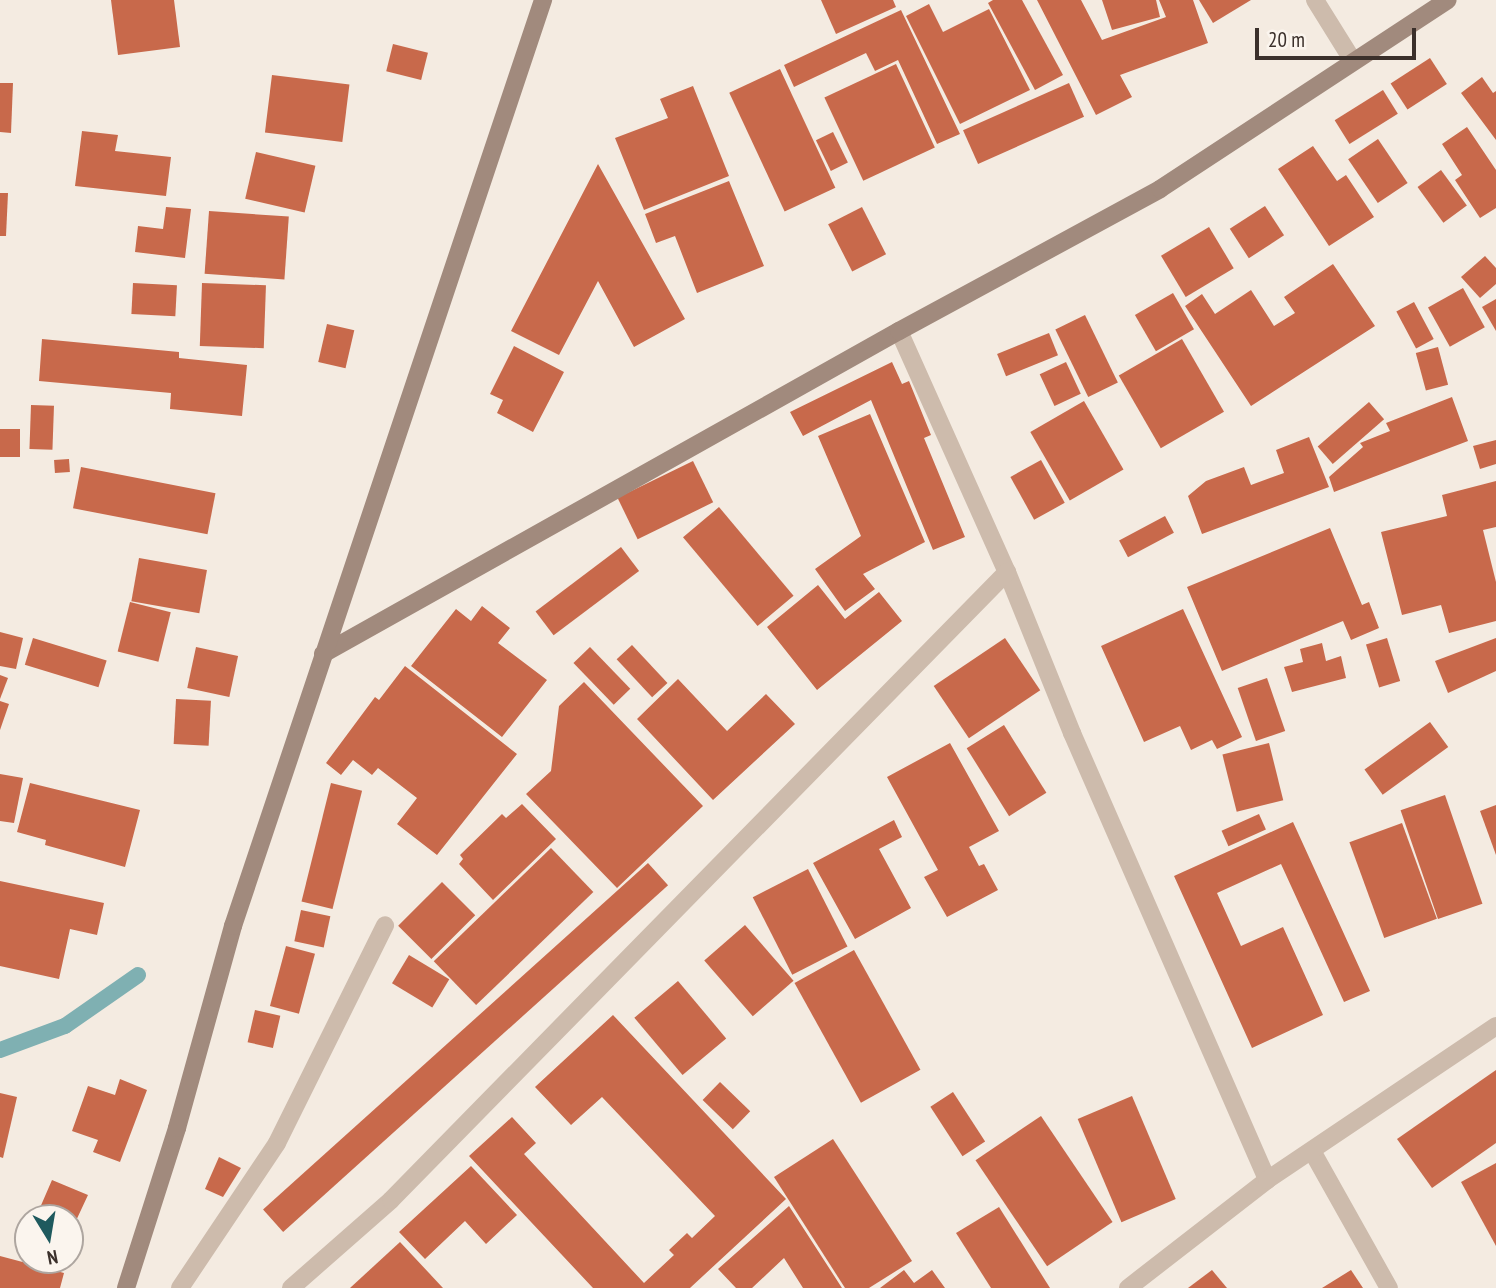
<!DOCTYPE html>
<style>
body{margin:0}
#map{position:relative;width:1496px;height:1288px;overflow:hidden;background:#f4ebe1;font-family:"PT Sans Narrow",sans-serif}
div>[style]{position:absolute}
.stream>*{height:16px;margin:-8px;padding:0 8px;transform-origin:8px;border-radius:8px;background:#7fb0b2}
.building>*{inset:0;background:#c8694b;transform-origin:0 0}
.lane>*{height:18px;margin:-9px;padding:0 9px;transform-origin:9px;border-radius:9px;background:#cdbbac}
.street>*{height:18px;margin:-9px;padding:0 9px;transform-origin:9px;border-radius:9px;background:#cdbbac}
.secondary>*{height:18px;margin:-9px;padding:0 9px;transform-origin:9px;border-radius:9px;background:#a18a7d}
span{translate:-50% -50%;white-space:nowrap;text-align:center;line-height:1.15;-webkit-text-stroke:7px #fbf5ee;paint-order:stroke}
.north{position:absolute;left:14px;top:1204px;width:70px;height:70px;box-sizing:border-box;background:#fbf5ee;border:2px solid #aea6a0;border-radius:50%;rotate:169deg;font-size:19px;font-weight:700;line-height:28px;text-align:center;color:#3b302b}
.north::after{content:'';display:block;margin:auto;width:24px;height:32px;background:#1f5a5e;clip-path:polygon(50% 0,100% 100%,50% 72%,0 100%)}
.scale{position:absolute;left:1255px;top:28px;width:161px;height:32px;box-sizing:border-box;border:4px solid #3b302b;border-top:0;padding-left:9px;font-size:21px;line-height:24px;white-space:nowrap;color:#3b302b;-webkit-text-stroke:5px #fbf5ee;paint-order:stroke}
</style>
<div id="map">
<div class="stream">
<div style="left:0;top:1050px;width:69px;rotate:-20.3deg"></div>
<div style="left:65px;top:1026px;width:89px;rotate:-34.9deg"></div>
</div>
<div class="building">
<div style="clip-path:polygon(111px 0,174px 0,180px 47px,118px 55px)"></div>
<div style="clip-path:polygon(821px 0,893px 0,896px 7px,836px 34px)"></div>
<div style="clip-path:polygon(993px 0,1022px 0,1063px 75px,1035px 90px,988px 3px)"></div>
<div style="clip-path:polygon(1037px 0,1081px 0,1102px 40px,1166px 17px,1159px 0,1193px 0,1208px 43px,1120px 75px,1132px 97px,1096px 115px)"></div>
<div style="clip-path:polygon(1102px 0,1156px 0,1160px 17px,1112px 30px)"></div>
<div style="clip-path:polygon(1199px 0,1251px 0,1213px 23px)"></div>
<div style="clip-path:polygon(929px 4px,943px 32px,989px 9px,1030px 90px,960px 124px,906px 16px)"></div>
<div style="clip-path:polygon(901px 10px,960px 134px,937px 144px,898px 60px,875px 71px,866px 53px,794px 87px,784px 65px)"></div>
<div style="left:393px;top:44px;width:36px;height:28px;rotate:14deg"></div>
<div style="left:1430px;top:58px;width:31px;height:47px;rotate:57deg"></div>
<div style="left:896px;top:64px;width:92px;height:79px;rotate:65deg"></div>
<div style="left:780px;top:69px;width:131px;height:56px;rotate:65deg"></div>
<div style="left:272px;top:75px;width:78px;height:58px;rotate:7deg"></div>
<div style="clip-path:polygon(1482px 77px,1493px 93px,1496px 91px,1496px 140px,1461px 93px)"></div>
<div style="clip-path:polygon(0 83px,13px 83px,11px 133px,0 132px)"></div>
<div style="left:1069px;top:83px;width:37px;height:116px;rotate:66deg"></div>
<div style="clip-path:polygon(693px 86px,729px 176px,644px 210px,615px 138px,668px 118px,660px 99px)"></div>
<div style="left:1383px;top:90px;width:28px;height:57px;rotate:58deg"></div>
<div style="clip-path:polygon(1467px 127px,1496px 170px,1496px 208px,1480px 218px,1455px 180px,1462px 175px,1442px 144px)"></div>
<div style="clip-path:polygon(82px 131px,118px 135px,115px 151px,171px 157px,166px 196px,75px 186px)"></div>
<div style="left:833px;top:132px;width:34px;height:19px;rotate:64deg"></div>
<div style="left:1378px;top:139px;width:53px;height:36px;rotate:56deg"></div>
<div style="clip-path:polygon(1313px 146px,1337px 181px,1346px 175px,1374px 217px,1329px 246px,1278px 169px)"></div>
<div style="left:256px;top:152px;width:61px;height:48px;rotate:13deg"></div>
<div style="clip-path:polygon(598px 164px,685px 319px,634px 347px,598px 281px,559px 355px,511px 331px)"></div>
<div style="left:1441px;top:170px;width:44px;height:29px;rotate:54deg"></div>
<div style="clip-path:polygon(729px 181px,764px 266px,697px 293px,675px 236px,656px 243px,645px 214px)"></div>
<div style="clip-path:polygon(0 193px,8px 193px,6px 236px,0 236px)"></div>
<div style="left:1265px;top:206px;width:35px;height:42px;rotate:57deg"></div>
<div style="clip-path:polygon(166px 207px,191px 209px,185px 258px,135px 252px,138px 226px,163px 229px)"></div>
<div style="left:862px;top:207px;width:53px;height:38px;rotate:63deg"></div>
<div style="left:209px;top:211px;width:80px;height:63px;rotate:4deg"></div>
<div style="left:1209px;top:227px;width:48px;height:56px;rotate:59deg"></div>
<div style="clip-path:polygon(1485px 256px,1496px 268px,1496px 284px,1480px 298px,1461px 277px)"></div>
<div style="clip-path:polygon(1333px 264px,1375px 326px,1251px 406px,1185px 306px,1202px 294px,1215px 314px,1251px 290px,1274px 326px,1295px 313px,1284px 297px)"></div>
<div style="left:133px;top:283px;width:44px;height:31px;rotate:3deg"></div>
<div style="left:202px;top:283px;width:64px;height:63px;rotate:2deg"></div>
<div style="left:1463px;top:288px;width:45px;height:40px;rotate:61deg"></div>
<div style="left:1173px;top:293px;width:42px;height:44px;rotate:60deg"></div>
<div style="clip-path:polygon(1496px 299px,1496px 331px,1482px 307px)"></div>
<div style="left:1414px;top:302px;width:42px;height:20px;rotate:62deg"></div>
<div style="left:1085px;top:315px;width:75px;height:33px;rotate:64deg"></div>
<div style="left:327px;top:324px;width:28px;height:39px;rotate:13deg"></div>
<div style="left:1049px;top:333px;width:24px;height:56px;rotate:68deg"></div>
<div style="clip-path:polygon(42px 339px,179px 352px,179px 358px,247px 365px,242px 416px,170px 409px,171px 393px,39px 381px)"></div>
<div style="left:1182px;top:339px;width:84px;height:73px;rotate:60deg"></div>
<div style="clip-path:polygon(514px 346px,564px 372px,533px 432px,497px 413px,503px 400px,490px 394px)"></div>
<div style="left:1438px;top:347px;width:39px;height:23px;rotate:75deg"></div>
<div style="clip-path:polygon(892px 362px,902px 384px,909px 381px,931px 435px,924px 438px,965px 537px,933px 550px,871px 400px,803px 436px,790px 412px)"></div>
<div style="left:1066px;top:362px;width:35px;height:29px;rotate:65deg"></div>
<div style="clip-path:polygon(1452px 397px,1468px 441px,1334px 492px,1329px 477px,1363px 447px,1360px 443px,1390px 431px,1386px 423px)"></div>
<div style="left:1084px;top:401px;width:79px;height:62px;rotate:60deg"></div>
<div style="left:1369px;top:402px;width:23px;height:68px;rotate:49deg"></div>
<div style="left:31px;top:405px;width:23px;height:44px;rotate:2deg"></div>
<div style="clip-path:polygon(870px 414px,925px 542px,863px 574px,875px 589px,845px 611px,815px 569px,861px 536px,818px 436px)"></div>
<div style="left:0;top:429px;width:20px;height:28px"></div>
<div style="clip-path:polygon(1309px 437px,1329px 487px,1202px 534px,1188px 496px,1206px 481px,1244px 467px,1251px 485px,1284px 473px,1276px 450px)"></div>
<div style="clip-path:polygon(1496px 440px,1496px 464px,1480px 469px,1473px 446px)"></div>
<div style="left:69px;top:459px;width:13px;height:15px;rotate:86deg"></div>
<div style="left:1041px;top:460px;width:49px;height:35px;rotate:61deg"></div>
<div style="left:693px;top:461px;width:46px;height:84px;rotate:64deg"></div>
<div style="left:81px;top:467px;width:137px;height:42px;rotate:11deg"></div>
<div style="clip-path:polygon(1496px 481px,1496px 527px,1483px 530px,1496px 582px,1496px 621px,1449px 633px,1441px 605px,1402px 615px,1381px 532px,1447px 516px,1442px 495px)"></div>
<div style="left:719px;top:507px;width:116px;height:47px;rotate:50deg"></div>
<div style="left:1165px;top:516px;width:19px;height:52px;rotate:62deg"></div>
<div style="clip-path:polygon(1330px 528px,1362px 605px,1369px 602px,1379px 628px,1351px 640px,1343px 621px,1222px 671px,1187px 587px)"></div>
<div style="left:621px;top:547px;width:30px;height:107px;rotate:53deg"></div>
<div style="left:139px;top:558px;width:69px;height:44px;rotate:10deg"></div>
<div style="clip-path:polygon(818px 585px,845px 619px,879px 592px,902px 621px,817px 690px,767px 627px)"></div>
<div style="left:130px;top:602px;width:42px;height:51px;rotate:14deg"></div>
<div style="clip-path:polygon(482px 606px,510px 628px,498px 643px,547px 680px,502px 737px,411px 666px,456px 609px,471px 621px)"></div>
<div style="clip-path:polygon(1183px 609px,1242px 737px,1217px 749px,1212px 740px,1191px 750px,1180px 726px,1144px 742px,1101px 646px)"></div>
<div style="clip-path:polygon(0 632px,23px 638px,16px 669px,0 666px)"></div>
<div style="left:33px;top:638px;width:77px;height:28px;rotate:17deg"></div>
<div style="left:1005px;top:638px;width:63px;height:86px;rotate:56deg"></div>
<div style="left:1387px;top:638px;width:45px;height:22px;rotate:73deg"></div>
<div style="clip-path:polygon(1496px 638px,1496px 671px,1448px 693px,1435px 661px)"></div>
<div style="clip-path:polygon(1322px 643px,1326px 661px,1341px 656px,1346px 678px,1292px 692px,1284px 667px,1303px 662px,1300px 649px)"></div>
<div style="left:632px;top:645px;width:52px;height:21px;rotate:47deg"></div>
<div style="left:196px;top:647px;width:43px;height:42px;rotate:12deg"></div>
<div style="left:590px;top:647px;width:58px;height:23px;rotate:46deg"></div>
<div style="clip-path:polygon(405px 666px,517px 754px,437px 855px,397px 824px,417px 798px,378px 768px,372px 775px,353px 760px,341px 775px,326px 763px,375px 697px,379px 700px)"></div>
<div style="clip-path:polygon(0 675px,8px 678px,0 699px)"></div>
<div style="left:1267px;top:678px;width:56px;height:31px;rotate:71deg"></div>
<div style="clip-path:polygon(678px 679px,727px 731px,766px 694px,795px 724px,713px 800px,637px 719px)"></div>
<div style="clip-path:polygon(584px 682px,703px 806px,617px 888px,526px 794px,551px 771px,559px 706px)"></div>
<div style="left:176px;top:699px;width:35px;height:45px;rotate:3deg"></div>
<div style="clip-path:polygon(0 701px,9px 704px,0 730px)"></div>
<div style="left:1430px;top:722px;width:31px;height:81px;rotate:54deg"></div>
<div style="left:1004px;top:725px;width:80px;height:44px;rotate:58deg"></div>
<div style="clip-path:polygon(950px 743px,999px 831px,969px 847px,979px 866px,984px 864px,998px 890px,947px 917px,924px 877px,938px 870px,887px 777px)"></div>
<div style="left:1269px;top:743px;width:59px;height:48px;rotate:76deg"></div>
<div style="clip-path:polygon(0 774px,23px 778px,14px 823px,0 821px)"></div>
<div style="clip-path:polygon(30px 783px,140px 810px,125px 867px,45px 845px,46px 840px,17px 832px)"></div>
<div style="left:331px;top:783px;width:32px;height:122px;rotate:14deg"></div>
<div style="left:1445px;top:795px;width:115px;height:47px;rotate:71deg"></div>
<div style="clip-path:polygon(522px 804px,556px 839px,493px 900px,459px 864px,463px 859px,460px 855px,502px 814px,506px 818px)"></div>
<div style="clip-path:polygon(1496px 805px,1496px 855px,1480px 811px)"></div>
<div style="left:1259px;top:814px;width:17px;height:41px;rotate:66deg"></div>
<div style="clip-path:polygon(894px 820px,902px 837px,879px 849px,911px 908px,855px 939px,813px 863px)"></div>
<div style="clip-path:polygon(1293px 822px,1370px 991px,1344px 1002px,1281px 864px,1217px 893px,1241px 946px,1283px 927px,1323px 1015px,1252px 1048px,1174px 876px)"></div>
<div style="left:1402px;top:823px;width:102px;height:56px;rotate:70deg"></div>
<div style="left:551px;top:848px;width:61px;height:163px;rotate:46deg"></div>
<div style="left:648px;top:863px;width:30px;height:518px;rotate:48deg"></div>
<div style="left:808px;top:869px;width:87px;height:62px;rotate:63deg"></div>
<div style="clip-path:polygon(0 881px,104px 903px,97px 935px,70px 929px,59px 979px,0 966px)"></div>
<div style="left:442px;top:882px;width:47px;height:62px;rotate:45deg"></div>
<div style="left:301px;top:910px;width:30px;height:32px;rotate:12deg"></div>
<div style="left:745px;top:925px;width:74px;height:54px;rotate:49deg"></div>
<div style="left:286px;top:946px;width:30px;height:62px;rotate:15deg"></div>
<div style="left:854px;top:950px;width:137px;height:68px;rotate:61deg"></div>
<div style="left:409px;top:955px;width:47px;height:33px;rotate:31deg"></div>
<div style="left:678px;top:981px;width:75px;height:57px;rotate:50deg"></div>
<div style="left:255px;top:1010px;width:26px;height:33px;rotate:13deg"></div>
<div style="clip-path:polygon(613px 1015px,786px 1199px,690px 1288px,593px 1288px,469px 1156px,512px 1117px,536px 1143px,524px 1154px,644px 1283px,674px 1255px,669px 1250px,687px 1233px,692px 1238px,715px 1216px,602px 1097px,571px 1125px,535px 1087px)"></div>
<div style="clip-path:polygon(1496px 1070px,1496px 1143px,1432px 1188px,1397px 1139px)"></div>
<div style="clip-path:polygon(120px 1079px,147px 1090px,120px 1162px,93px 1152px,98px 1140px,72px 1131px,88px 1086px,115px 1095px)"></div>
<div style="left:720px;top:1082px;width:42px;height:25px;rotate:44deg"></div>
<div style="left:953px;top:1092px;width:59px;height:27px;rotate:57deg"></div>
<div style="clip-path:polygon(0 1093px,17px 1097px,3px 1158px,0 1157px)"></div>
<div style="left:1132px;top:1096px;width:112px;height:59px;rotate:67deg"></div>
<div style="left:1041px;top:1116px;width:128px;height:79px;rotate:56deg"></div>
<div style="clip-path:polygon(833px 1139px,912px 1261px,869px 1288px,845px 1288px,774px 1177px)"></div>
<div style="clip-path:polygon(219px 1157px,241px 1168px,223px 1197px,205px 1189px)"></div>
<div style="clip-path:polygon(1496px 1163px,1496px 1246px,1461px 1182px)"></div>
<div style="clip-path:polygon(471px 1166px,517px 1215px,486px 1244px,465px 1221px,425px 1259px,399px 1232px)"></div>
<div style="clip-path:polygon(52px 1180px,88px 1195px,74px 1225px,70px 1223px,70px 1218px,59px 1218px,39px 1210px)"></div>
<div style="clip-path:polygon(789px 1206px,842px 1288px,803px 1288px,784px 1258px,752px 1288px,736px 1288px,718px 1269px)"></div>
<div style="clip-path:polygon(999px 1207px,1050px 1288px,991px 1288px,956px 1233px)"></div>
<div style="clip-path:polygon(400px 1242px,443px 1288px,350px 1288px)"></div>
<div style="clip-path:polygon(0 1256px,64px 1273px,60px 1288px,0 1288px)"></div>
<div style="clip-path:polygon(904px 1270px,914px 1283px,932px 1270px,945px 1288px,880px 1288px)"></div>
<div style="clip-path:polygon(1212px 1270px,1227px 1288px,1188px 1288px)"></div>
<div style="clip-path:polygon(1351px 1270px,1363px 1288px,1322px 1288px)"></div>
</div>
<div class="lane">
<div style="left:180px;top:1288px;width:174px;rotate:-56.2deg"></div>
<div style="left:277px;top:1143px;width:243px;rotate:-63.6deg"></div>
</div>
<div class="street">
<div style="left:1315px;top:0;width:72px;rotate:58.1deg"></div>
<div style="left:899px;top:331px;width:264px;rotate:65.9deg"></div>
<div style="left:1007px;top:572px;width:174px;rotate:68deg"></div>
<div style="left:1072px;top:733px;width:488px;rotate:66.4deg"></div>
<div style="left:1312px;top:1151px;width:157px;rotate:60.7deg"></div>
<div style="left:291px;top:1288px;width:133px;rotate:-41.3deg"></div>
<div style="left:391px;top:1200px;width:880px;rotate:-45.55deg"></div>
<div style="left:1128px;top:1288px;width:176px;rotate:-37.8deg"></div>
<div style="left:1267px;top:1180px;width:276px;rotate:-33.9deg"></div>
</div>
<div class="secondary">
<div style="left:323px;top:654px;width:660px;rotate:-29.28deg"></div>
<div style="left:899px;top:331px;width:297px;rotate:-28.5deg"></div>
<div style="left:1160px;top:189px;width:344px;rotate:-33.3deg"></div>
<div style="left:126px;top:1288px;width:168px;rotate:-72.3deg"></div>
<div style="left:177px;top:1128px;width:210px;rotate:-74.5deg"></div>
<div style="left:233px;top:926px;width:977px;rotate:-71.49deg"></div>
</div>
<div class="north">N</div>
<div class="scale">20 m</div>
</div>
